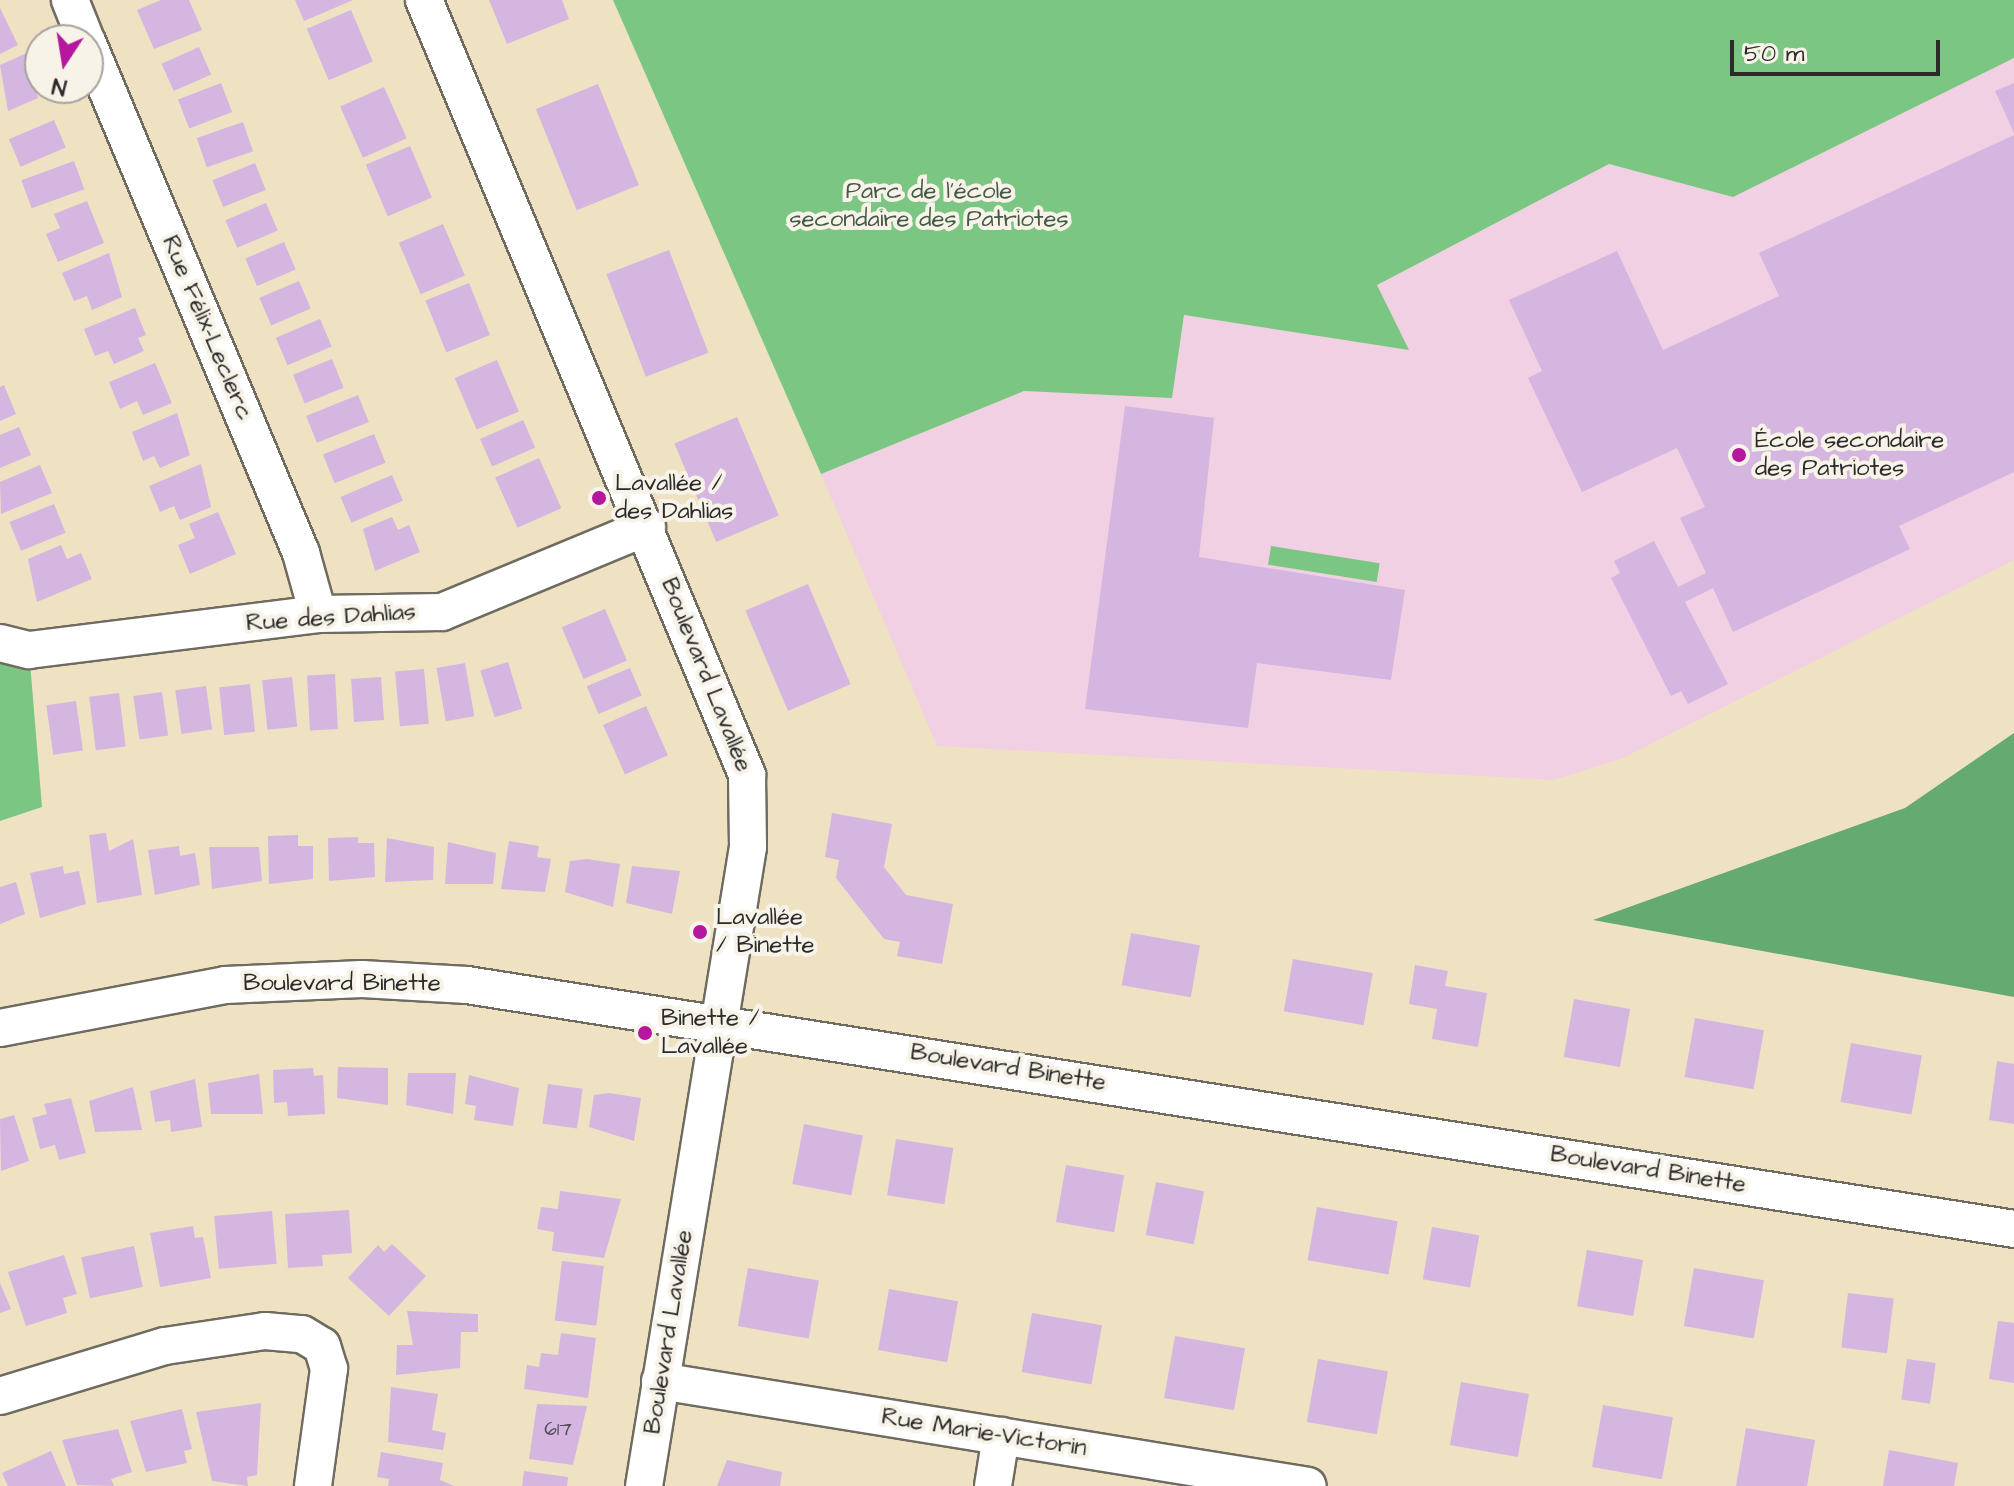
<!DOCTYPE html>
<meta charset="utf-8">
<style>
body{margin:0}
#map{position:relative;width:2014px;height:1486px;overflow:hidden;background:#eee2c3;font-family:"Architects Daughter",sans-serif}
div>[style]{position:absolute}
.built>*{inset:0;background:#f1d0e3}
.green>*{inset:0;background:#7cc683;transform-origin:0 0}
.forest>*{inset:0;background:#65ab71}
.building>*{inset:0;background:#d4b6e1;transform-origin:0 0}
.roads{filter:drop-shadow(2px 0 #6f6b60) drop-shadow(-2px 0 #6f6b60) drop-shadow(0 2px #6f6b60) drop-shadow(0 -2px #6f6b60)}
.minor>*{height:36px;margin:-18px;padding:0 18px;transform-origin:18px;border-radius:18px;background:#fff}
.dots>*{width:22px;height:22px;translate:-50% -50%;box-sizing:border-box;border:4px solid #f7f3e8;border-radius:50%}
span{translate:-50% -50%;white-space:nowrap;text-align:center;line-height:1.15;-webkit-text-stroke:8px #f7f3e8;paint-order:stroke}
.number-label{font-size:20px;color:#554e58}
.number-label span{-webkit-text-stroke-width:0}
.park-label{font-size:24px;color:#435a45}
.street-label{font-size:24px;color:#2b2b2b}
.poi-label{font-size:24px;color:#2b2b2b}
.left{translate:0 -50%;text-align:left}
.north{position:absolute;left:24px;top:24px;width:80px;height:80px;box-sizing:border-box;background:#f7f3e8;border:2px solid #a5a39c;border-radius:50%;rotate:192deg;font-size:22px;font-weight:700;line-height:32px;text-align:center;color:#2b2b2b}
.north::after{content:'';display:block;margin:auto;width:28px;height:36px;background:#b5179e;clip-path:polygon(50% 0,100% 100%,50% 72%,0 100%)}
.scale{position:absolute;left:1730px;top:40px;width:210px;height:36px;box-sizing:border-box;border:4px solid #2b2b2b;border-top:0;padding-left:10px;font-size:24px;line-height:28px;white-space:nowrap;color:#2b2b2b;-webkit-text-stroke:6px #f7f3e8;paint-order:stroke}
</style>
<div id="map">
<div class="built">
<div style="clip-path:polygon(2014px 58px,2014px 560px,1623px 758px,1554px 780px,937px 746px,821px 474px,1024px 391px,1172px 398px,1184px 315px,1409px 350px,1377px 285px,1609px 164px,1733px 197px)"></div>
</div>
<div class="green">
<div style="clip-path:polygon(613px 0,2014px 0,2014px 58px,1733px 197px,1609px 164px,1377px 285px,1409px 350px,1184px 315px,1172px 398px,1024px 391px,821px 474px)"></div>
<div style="left:1271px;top:546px;width:110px;height:19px;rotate:9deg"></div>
<div style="clip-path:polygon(0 643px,29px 650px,42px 807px,0 821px)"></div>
</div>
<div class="forest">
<div style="clip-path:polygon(2014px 733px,2014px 997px,1593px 920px,1905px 808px)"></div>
</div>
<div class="building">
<div style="clip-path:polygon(161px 0,189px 0,202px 30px,154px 49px,137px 10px)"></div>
<div style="clip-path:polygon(295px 0,353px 0,304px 21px)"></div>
<div style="clip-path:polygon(489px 0,562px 0,569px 19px,507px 44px)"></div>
<div style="clip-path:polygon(0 8px,18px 45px,0 54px)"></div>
<div style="left:351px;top:10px;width:56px;height:48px;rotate:67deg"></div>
<div style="left:199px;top:47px;width:30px;height:41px;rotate:66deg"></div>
<div style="clip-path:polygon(27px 53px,38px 98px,8px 111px,0 65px)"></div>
<div style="left:221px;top:83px;width:31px;height:46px;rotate:69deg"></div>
<div style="clip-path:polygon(2014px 83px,2014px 133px,1995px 91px)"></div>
<div style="left:598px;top:84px;width:109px;height:67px;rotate:68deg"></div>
<div style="left:384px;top:87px;width:56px;height:48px;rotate:66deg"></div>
<div style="left:54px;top:120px;width:30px;height:49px;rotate:67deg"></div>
<div style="left:243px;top:122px;width:31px;height:49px;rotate:71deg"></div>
<div style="clip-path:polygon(2014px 135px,2014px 472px,1899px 526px,1910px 549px,1733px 632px,1713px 588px,1685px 602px,1728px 684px,1688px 704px,1681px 691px,1671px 696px,1611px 578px,1620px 573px,1614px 561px,1654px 541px,1678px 587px,1706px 573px,1680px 518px,1705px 507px,1677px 448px,1582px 492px,1528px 378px,1542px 371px,1509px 300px,1617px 251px,1663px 350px,1779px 296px,1759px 253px)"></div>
<div style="left:410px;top:146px;width:56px;height:48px;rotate:67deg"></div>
<div style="left:74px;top:161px;width:30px;height:56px;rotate:70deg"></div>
<div style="left:255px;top:163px;width:29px;height:46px;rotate:68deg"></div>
<div style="clip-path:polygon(87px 201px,104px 243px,58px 262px,46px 234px,60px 228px,54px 214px)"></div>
<div style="left:266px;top:203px;width:30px;height:44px;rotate:67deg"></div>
<div style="left:443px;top:224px;width:56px;height:48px;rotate:67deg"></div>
<div style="left:284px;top:242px;width:30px;height:42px;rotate:67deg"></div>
<div style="left:669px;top:250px;width:110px;height:67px;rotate:69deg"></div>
<div style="clip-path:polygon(109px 253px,122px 297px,92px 310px,87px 296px,74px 301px,62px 273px)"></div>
<div style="left:299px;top:281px;width:30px;height:43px;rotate:67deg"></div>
<div style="left:469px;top:283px;width:56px;height:47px;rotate:68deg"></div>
<div style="clip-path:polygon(135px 308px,146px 335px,138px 338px,144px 351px,114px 364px,108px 351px,95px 356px,84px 329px)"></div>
<div style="left:320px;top:319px;width:30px;height:48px;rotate:67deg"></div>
<div style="left:332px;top:359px;width:31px;height:42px;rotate:68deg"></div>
<div style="left:497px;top:360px;width:56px;height:46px;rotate:67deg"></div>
<div style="clip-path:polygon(155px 363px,172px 403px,143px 415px,137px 401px,120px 409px,109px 382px)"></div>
<div style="clip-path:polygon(4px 385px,16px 414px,0 421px,0 387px)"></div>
<div style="left:358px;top:395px;width:29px;height:56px;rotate:68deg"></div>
<div style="clip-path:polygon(1125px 406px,1214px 418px,1199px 557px,1405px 590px,1391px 680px,1257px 663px,1248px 728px,1085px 709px)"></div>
<div style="clip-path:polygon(177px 413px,190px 455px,160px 468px,154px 456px,143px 461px,132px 432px)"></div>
<div style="left:737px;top:417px;width:107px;height:68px;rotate:67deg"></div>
<div style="left:523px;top:420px;width:30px;height:47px;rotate:66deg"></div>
<div style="clip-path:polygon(19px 427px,31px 455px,0 468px,0 435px)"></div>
<div style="left:374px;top:434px;width:31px;height:55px;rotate:68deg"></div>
<div style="left:539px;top:458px;width:55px;height:48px;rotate:66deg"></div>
<div style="clip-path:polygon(201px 464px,211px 507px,180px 520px,174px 506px,160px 512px,149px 486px)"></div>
<div style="clip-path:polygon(40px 465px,52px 493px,1px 514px,0 482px)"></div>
<div style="left:392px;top:475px;width:28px;height:56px;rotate:67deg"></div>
<div style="left:54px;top:504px;width:31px;height:48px;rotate:68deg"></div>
<div style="clip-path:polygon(218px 512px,236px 554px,190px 574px,178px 545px,195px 538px,189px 524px)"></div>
<div style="clip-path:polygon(392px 517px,398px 530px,409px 525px,420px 552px,375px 571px,363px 529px)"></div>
<div style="clip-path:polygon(61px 545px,67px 559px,81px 553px,92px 579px,37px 602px,28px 559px)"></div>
<div style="left:808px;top:584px;width:109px;height:68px;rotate:67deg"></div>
<div style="left:605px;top:609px;width:56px;height:47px;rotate:67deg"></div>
<div style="left:508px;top:662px;width:49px;height:29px;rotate:73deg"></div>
<div style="left:465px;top:663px;width:54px;height:29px;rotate:80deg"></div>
<div style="left:630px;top:668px;width:30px;height:47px;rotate:67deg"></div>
<div style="left:424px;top:669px;width:55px;height:29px;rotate:85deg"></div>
<div style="left:335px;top:674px;width:55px;height:28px;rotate:87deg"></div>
<div style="left:292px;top:677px;width:50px;height:30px;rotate:84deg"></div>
<div style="left:381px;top:677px;width:43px;height:30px;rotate:86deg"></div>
<div style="left:250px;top:684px;width:48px;height:31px;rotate:84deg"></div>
<div style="left:206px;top:686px;width:44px;height:31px;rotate:82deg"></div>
<div style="left:162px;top:692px;width:44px;height:29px;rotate:82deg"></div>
<div style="left:119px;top:693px;width:54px;height:30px;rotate:83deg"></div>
<div style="left:76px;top:701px;width:50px;height:30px;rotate:82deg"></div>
<div style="left:646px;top:706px;width:54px;height:47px;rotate:66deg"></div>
<div style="clip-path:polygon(832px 813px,892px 824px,884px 867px,906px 895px,953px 904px,942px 964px,897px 956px,900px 942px,884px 939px,836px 878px,839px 860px,825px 857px)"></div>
<div style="clip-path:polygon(106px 833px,109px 851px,133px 839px,142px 895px,97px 903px,89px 835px)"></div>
<div style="clip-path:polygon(298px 835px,298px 846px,313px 846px,313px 879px,269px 884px,268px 836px)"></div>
<div style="clip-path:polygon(358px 837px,358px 843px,374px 843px,375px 877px,329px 881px,328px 838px)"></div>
<div style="clip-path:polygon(387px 838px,434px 847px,433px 880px,385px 882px)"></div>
<div style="clip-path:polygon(509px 841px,539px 846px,537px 857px,551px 859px,545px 892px,501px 889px)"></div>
<div style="clip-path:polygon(448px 842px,496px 853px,493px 884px,445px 884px)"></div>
<div style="clip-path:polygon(179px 846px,180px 856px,195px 853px,200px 885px,155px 895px,148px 850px)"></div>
<div style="clip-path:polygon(209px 847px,259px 847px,262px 881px,212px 889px)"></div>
<div style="clip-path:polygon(587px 859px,620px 864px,613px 907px,565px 892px,570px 861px)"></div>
<div style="clip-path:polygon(63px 866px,64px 874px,79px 871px,86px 904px,40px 918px,30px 873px)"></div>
<div style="clip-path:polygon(632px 866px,680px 871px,672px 914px,626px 903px)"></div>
<div style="clip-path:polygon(16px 882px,25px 914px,0 924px,0 887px)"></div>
<div style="left:1131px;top:933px;width:70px;height:53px;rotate:10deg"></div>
<div style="left:1293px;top:959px;width:81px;height:53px;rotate:10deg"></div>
<div style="clip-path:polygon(1415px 965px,1448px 971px,1445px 986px,1487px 993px,1478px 1047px,1432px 1039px,1437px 1009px,1409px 1004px)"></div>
<div style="left:1574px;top:999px;width:57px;height:59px;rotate:10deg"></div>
<div style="left:1695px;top:1018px;width:70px;height:60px;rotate:10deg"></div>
<div style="left:1851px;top:1043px;width:72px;height:60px;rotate:10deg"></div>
<div style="clip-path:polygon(1997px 1061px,2014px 1064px,2014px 1124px,1989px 1120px)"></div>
<div style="clip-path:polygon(338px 1067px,388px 1068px,388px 1105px,337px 1098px)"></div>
<div style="clip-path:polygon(313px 1068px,314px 1076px,323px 1075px,325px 1114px,288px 1116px,287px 1102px,274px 1103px,273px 1070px)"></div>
<div style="clip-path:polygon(408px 1073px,456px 1073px,453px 1114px,406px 1105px)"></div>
<div style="clip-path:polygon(259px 1074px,263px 1114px,211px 1114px,208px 1083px)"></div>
<div style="clip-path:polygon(469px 1075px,519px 1088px,513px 1126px,474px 1120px,476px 1106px,465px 1104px)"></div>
<div style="clip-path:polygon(195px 1079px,202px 1127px,171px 1132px,170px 1120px,155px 1122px,150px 1091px)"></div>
<div style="left:548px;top:1084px;width:35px;height:40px;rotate:8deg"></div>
<div style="clip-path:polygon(133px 1087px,142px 1130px,95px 1132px,89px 1101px)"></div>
<div style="clip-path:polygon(609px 1093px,641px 1098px,634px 1141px,589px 1127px,594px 1095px)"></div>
<div style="clip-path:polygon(71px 1098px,86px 1153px,59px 1160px,55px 1145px,40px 1149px,32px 1118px,47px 1114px,44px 1104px)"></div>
<div style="clip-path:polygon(14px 1115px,29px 1161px,1px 1171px,0 1119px)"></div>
<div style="left:804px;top:1124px;width:60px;height:61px;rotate:11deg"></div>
<div style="left:896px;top:1139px;width:58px;height:57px;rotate:9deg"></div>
<div style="left:1066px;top:1165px;width:59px;height:58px;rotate:10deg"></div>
<div style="left:1156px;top:1182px;width:49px;height:54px;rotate:11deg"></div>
<div style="clip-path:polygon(560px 1191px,621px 1199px,604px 1258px,552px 1251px,554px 1232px,537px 1229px,541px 1207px,558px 1209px)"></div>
<div style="left:1317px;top:1207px;width:82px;height:54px;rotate:10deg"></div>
<div style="clip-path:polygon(349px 1210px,352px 1253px,322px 1255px,323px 1266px,288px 1268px,285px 1214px)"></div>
<div style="left:272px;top:1211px;width:53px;height:58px;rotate:85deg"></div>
<div style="clip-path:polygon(193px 1226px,195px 1238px,203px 1237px,211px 1278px,160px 1287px,150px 1233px)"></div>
<div style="left:1432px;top:1227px;width:48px;height:53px;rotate:10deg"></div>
<div style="clip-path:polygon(392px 1244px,426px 1276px,389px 1316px,348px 1278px,378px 1245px,384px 1252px)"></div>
<div style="left:134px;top:1246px;width:42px;height:54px;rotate:78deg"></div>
<div style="left:1587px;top:1250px;width:57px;height:57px;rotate:10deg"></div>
<div style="clip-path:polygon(64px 1255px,77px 1294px,63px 1298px,67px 1313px,26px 1326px,8px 1272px)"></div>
<div style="left:562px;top:1261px;width:42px;height:60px;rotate:7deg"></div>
<div style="left:748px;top:1268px;width:72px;height:59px;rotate:10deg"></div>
<div style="left:1694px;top:1268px;width:71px;height:59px;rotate:10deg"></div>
<div style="clip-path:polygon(0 1283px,11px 1309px,0 1313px)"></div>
<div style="left:889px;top:1289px;width:70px;height:62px;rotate:10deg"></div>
<div style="left:1848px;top:1293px;width:46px;height:55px;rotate:7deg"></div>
<div style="clip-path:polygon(407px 1311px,478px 1314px,478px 1332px,461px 1332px,460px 1368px,396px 1375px,397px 1345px,413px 1345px)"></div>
<div style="left:1032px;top:1313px;width:71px;height:60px;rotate:10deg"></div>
<div style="clip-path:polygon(1998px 1321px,2014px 1323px,2014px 1383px,1989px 1379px)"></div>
<div style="clip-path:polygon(561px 1333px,596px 1338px,588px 1398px,524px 1389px,527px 1365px,539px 1367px,541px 1353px,558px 1355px)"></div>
<div style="left:1175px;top:1336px;width:71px;height:63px;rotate:10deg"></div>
<div style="left:1318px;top:1359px;width:71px;height:64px;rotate:10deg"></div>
<div style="left:1907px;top:1359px;width:29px;height:41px;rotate:8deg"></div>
<div style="left:1461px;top:1382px;width:69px;height:64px;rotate:10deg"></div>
<div style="clip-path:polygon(391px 1387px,438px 1394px,432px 1430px,446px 1433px,443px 1450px,388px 1442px)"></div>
<div style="clip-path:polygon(261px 1403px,257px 1475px,247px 1477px,248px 1486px,212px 1481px,196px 1412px)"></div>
<div style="clip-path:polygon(537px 1404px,587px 1406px,573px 1465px,529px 1459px)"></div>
<div style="left:1603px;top:1405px;width:71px;height:63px;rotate:10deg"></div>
<div style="clip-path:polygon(182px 1409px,192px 1449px,184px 1451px,187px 1463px,146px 1472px,130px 1421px)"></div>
<div style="clip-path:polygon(1746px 1428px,1815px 1440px,1807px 1486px,1736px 1486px)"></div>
<div style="clip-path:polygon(118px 1429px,132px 1472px,111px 1479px,114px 1486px,77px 1485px,62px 1440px)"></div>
<div style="clip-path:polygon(1889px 1450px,1958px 1463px,1954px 1486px,1883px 1486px)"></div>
<div style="clip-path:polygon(51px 1451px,66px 1486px,8px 1486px,2px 1473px)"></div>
<div style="clip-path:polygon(381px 1452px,443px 1463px,440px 1480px,454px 1486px,388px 1486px,389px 1479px,377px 1477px)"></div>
<div style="clip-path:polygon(727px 1460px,782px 1472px,780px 1486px,717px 1486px)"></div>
<div style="clip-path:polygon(524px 1471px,568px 1477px,567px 1486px,522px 1486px)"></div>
</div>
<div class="roads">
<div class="minor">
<div style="left:70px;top:0;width:43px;rotate:68.2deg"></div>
<div style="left:424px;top:0;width:840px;rotate:67.37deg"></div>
<div style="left:747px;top:775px;width:72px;rotate:89.2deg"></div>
<div style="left:748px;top:847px;width:647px;rotate:99.24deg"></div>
<div style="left:88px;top:44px;width:552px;rotate:67.29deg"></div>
<div style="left:301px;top:553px;width:63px;rotate:74.4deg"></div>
<div style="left:0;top:643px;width:30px;rotate:14deg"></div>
<div style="left:29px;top:650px;width:291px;rotate:-7.1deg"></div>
<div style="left:318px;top:614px;width:124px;rotate:-0.9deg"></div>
<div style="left:442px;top:612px;width:222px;rotate:-22.5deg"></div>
<div style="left:0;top:1028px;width:229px;rotate:-10.8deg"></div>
<div style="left:225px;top:985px;width:137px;rotate:-2.5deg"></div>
<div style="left:362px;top:979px;width:105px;rotate:3.3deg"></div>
<div style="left:467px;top:985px;width:1566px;rotate:8.96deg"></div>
<div style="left:660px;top:1381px;width:656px;rotate:9.2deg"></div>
<div style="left:0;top:1396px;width:172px;rotate:-16.9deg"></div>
<div style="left:165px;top:1346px;width:101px;rotate:-8.5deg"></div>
<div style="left:265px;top:1331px;width:37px;rotate:5deg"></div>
<div style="left:302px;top:1334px;width:23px;rotate:31deg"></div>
<div style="left:322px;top:1346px;width:24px;rotate:73deg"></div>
<div style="left:329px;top:1369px;width:118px;rotate:97.8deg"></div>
<div style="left:993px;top:1486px;width:51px;rotate:-80.9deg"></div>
</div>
</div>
<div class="dots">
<div style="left:1739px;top:455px;background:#b5179e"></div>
<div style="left:599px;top:498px;background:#b5179e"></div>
<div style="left:700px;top:932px;background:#b5179e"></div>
<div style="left:645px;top:1033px;background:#b5179e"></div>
</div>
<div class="number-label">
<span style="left:558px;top:1429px">617</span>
</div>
<div class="park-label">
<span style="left:929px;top:206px">Parc de l'école<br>secondaire des Patriotes</span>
</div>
<div class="street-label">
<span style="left:207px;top:328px;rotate:67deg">Rue Félix-Leclerc</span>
<span style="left:331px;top:618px;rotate:-4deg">Rue des Dahlias</span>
<span style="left:706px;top:675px;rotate:68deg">Boulevard Lavallée</span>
<span style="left:342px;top:984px">Boulevard Binette</span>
<span style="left:1008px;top:1068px;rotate:9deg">Boulevard Binette</span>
<span style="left:1648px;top:1170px;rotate:9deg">Boulevard Binette</span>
<span style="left:669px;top:1332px;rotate:-81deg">Boulevard Lavallée</span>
<span style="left:984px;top:1433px;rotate:9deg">Rue Marie-Victorin</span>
</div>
<div class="poi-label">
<span class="left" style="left:1755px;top:455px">École secondaire<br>des Patriotes</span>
<span class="left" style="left:615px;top:498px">Lavallée /<br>des Dahlias</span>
<span class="left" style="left:716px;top:932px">Lavallée<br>/ Binette</span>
<span class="left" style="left:661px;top:1033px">Binette /<br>Lavallée</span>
</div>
<div class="north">N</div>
<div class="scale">50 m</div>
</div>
